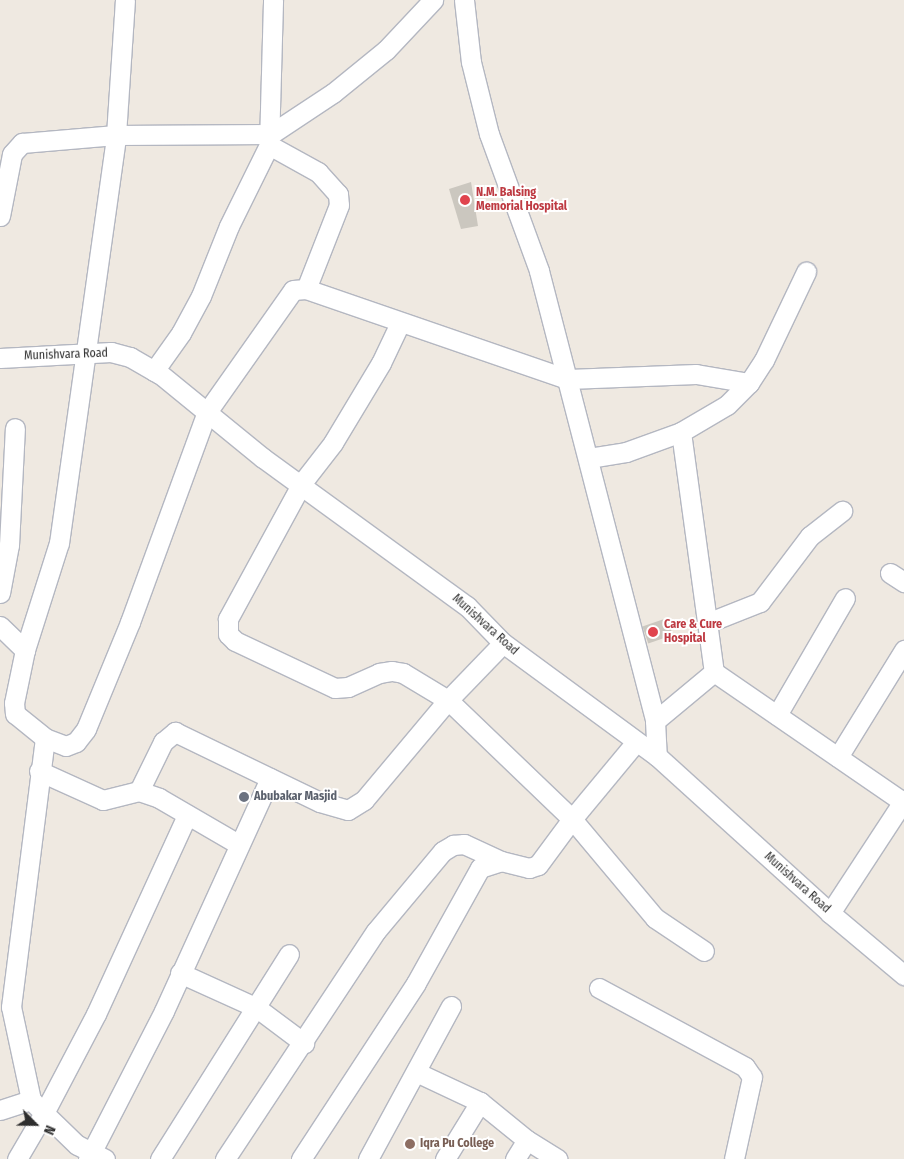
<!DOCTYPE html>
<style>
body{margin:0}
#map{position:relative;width:904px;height:1159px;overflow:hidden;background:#efe9e1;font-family:"Fira Sans Condensed",sans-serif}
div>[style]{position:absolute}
.building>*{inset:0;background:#cbc7bf;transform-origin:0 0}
.roads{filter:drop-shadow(1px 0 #b4b7c1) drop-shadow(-1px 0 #b4b7c1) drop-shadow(0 1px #b4b7c1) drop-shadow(0 -1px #b4b7c1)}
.street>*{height:19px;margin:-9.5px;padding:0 9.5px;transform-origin:9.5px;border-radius:9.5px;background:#fff}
.dots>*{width:14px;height:14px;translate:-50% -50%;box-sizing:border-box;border:2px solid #fff;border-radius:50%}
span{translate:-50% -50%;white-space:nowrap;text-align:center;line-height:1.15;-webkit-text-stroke:4px #fff;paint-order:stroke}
.health-label{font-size:12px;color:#be3a42;font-weight:700}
.left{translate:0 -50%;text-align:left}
.street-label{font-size:12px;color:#2e2e2e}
.worship-label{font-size:12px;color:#5b616d;font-weight:700}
.education-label{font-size:12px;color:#785e54;font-weight:700}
.north{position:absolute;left:10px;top:1099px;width:50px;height:50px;-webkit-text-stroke:4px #fff;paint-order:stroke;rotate:113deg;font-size:14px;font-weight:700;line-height:20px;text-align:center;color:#2e2e2e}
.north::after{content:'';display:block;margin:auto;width:18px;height:22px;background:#2e2e2e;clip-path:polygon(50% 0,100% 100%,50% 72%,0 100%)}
</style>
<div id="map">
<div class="building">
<div style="clip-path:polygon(471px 182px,478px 226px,461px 229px,449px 189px)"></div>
<div style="left:667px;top:618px;width:18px;height:26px;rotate:71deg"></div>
</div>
<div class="roads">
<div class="street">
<div style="left:464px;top:0;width:62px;rotate:83.6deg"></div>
<div style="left:471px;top:62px;width:74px;rotate:76deg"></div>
<div style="left:489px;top:134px;width:146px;rotate:69.9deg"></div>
<div style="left:539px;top:271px;width:465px;rotate:75.5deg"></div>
<div style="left:655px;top:721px;width:35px;rotate:87deg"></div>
<div style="left:269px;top:145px;width:56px;rotate:28.9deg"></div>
<div style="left:318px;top:172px;width:30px;rotate:48deg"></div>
<div style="left:338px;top:194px;width:11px;rotate:85deg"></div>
<div style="left:339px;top:205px;width:90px;rotate:111.4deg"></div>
<div style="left:0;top:216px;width:63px;rotate:-79deg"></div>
<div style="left:12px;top:154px;width:15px;rotate:-48deg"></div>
<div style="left:22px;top:143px;width:94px;rotate:-4.9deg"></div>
<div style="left:116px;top:135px;width:155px;rotate:-0.4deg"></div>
<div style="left:271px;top:134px;width:74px;rotate:-33.5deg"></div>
<div style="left:333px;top:93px;width:68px;rotate:-39.1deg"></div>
<div style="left:386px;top:50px;width:69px;rotate:-46.8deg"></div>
<div style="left:400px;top:323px;width:44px;rotate:115.4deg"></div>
<div style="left:381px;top:363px;width:93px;rotate:121deg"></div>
<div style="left:333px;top:443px;width:51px;rotate:127.8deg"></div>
<div style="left:302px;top:483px;width:155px;rotate:118.6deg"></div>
<div style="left:228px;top:619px;width:15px;rotate:90deg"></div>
<div style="left:228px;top:634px;width:10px;rotate:45deg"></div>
<div style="left:235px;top:641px;width:110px;rotate:25.2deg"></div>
<div style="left:335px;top:688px;width:13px;rotate:-4deg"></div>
<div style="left:348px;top:687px;width:34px;rotate:-24deg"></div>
<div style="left:379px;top:673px;width:13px;rotate:-9deg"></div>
<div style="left:392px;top:671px;width:11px;rotate:10deg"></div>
<div style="left:403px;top:673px;width:52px;rotate:31deg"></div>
<div style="left:448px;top:700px;width:172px;rotate:43.8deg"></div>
<div style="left:572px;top:819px;width:129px;rotate:50deg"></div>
<div style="left:655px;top:918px;width:59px;rotate:34deg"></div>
<div style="left:0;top:358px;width:111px;rotate:-3.1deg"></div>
<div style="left:111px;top:352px;width:20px;rotate:15deg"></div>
<div style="left:130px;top:357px;width:34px;rotate:30deg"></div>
<div style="left:160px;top:374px;width:133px;rotate:39.2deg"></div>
<div style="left:263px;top:458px;width:252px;rotate:36deg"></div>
<div style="left:467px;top:606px;width:52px;rotate:45.8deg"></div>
<div style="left:503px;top:643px;width:191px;rotate:36.3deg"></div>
<div style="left:657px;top:756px;width:234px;rotate:42.2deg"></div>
<div style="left:830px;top:913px;width:97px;rotate:40deg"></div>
<div style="left:154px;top:371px;width:47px;rotate:-54.6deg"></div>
<div style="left:181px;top:333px;width:42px;rotate:-61.6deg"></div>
<div style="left:201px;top:296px;width:75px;rotate:-68.2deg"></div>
<div style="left:229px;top:226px;width:90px;rotate:-63.7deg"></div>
<div style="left:269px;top:145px;width:145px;rotate:-88.4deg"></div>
<div style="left:681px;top:432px;width:242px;rotate:82.2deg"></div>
<div style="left:589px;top:458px;width:37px;rotate:-9deg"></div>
<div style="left:626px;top:452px;width:59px;rotate:-20deg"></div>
<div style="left:681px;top:432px;width:53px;rotate:-30.4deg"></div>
<div style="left:727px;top:405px;width:31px;rotate:-45deg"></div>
<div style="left:749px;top:383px;width:27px;rotate:-57deg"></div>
<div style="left:764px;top:360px;width:98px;rotate:-64.5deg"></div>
<div style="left:890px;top:573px;width:17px;rotate:33deg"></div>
<div style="left:0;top:593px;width:49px;rotate:-79.4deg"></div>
<div style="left:9px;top:545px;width:117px;rotate:-87.1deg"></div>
<div style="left:707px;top:623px;width:57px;rotate:-21.6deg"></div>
<div style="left:760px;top:602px;width:83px;rotate:-52.9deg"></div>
<div style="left:810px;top:536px;width:41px;rotate:-38deg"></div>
<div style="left:0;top:626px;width:35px;rotate:44deg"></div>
<div style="left:777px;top:715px;width:135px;rotate:-59.8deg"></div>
<div style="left:655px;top:721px;width:77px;rotate:-39.7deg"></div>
<div style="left:714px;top:672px;width:229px;rotate:34.5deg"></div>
<div style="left:45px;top:738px;width:22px;rotate:21deg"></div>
<div style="left:66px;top:746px;width:11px;rotate:-22deg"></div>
<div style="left:76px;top:742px;width:16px;rotate:-52deg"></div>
<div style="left:86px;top:729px;width:116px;rotate:-67.6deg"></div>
<div style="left:130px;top:622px;width:224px;rotate:-69.9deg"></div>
<div style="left:207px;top:412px;width:149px;rotate:-54.8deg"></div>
<div style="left:293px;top:290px;width:13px;rotate:-4deg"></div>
<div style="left:306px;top:289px;width:277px;rotate:19deg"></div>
<div style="left:568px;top:379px;width:128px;rotate:-2.2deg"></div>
<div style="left:696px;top:374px;width:54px;rotate:9.6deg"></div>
<div style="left:838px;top:757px;width:126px;rotate:-58.3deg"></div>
<div style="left:39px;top:771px;width:70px;rotate:24.4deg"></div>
<div style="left:103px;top:800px;width:37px;rotate:-14deg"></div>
<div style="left:139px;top:791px;width:21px;rotate:19deg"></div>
<div style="left:159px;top:798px;width:91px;rotate:30.2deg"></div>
<div style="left:139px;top:791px;width:55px;rotate:-63.9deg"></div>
<div style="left:163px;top:742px;width:16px;rotate:-40deg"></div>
<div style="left:175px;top:732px;width:161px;rotate:25.8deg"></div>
<div style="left:320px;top:802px;width:29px;rotate:16deg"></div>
<div style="left:348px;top:810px;width:19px;rotate:-32deg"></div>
<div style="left:364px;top:800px;width:131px;rotate:-50deg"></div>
<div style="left:448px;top:700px;width:79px;rotate:-46deg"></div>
<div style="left:830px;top:913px;width:135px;rotate:-56.8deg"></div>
<div style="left:180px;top:973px;width:85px;rotate:24.4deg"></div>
<div style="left:257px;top:1008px;width:59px;rotate:36.7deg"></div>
<div style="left:599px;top:988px;width:166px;rotate:28.4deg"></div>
<div style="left:745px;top:1067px;width:12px;rotate:55deg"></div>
<div style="left:752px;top:1077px;width:84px;rotate:102.4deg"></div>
<div style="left:416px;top:1072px;width:71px;rotate:25.1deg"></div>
<div style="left:480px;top:1102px;width:60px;rotate:39deg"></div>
<div style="left:527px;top:1140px;width:36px;rotate:32deg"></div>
<div style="left:0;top:1110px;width:33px;rotate:-18deg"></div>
<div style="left:17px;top:1159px;width:53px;rotate:-59.6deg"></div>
<div style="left:44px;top:1113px;width:18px;rotate:-135deg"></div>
<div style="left:31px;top:1100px;width:95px;rotate:-102.1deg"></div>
<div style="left:11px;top:1007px;width:271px;rotate:-82.8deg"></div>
<div style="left:45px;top:738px;width:38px;rotate:-141deg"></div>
<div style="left:15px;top:714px;width:11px;rotate:-95deg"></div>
<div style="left:14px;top:703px;width:54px;rotate:-78.3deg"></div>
<div style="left:25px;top:650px;width:112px;rotate:-72.4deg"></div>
<div style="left:59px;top:543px;width:412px;rotate:-82deg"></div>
<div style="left:116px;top:135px;width:135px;rotate:-86.2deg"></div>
<div style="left:88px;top:1159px;width:166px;rotate:-62.8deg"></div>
<div style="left:164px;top:1011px;width:256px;rotate:-65.5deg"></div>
<div style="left:105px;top:1159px;width:31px;rotate:-153deg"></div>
<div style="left:77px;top:1145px;width:46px;rotate:-135.9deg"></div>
<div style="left:44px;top:1113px;width:112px;rotate:-62.3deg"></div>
<div style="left:96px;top:1014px;width:219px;rotate:-65.4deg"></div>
<div style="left:160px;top:1159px;width:242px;rotate:-57.8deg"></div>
<div style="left:225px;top:1159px;width:273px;rotate:-56.5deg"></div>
<div style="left:376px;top:931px;width:104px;rotate:-50.1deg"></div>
<div style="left:443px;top:851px;width:12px;rotate:-31deg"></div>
<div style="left:453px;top:845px;width:11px;rotate:-5deg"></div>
<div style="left:464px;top:844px;width:41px;rotate:24.7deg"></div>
<div style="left:301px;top:1159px;width:210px;rotate:-56.8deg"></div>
<div style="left:416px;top:983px;width:132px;rotate:-60.9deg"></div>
<div style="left:480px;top:868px;width:22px;rotate:-18deg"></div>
<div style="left:501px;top:861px;width:29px;rotate:14deg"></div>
<div style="left:529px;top:868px;width:9px;rotate:-18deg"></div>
<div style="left:538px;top:865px;width:57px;rotate:-53.5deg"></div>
<div style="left:572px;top:819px;width:100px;rotate:-50.3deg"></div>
<div style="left:368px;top:1159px;width:174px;rotate:-61.5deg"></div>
<div style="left:445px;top:1159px;width:67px;rotate:-58.4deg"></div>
<div style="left:515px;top:1159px;width:22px;rotate:-58deg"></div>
</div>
</div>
<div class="dots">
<div style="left:465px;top:200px;background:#e0444e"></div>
<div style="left:653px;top:632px;background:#e0444e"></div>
<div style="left:244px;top:797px;background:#6b7280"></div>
<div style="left:410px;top:1144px;background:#8d6e63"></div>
</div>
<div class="health-label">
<span class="left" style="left:476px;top:200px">N.M. Balsing<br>Memorial Hospital</span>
<span class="left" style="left:664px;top:632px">Care &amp; Cure<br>Hospital</span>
</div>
<div class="street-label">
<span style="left:66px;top:355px;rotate:-2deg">Munishvara Road</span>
<span style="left:485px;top:625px;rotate:42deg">Munishvara Road</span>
<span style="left:797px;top:883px;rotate:42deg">Munishvara Road</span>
</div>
<div class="worship-label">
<span class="left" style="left:254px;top:797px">Abubakar Masjid</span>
</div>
<div class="education-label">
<span class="left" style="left:420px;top:1144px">Iqra Pu College</span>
</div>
<div class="north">N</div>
</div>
